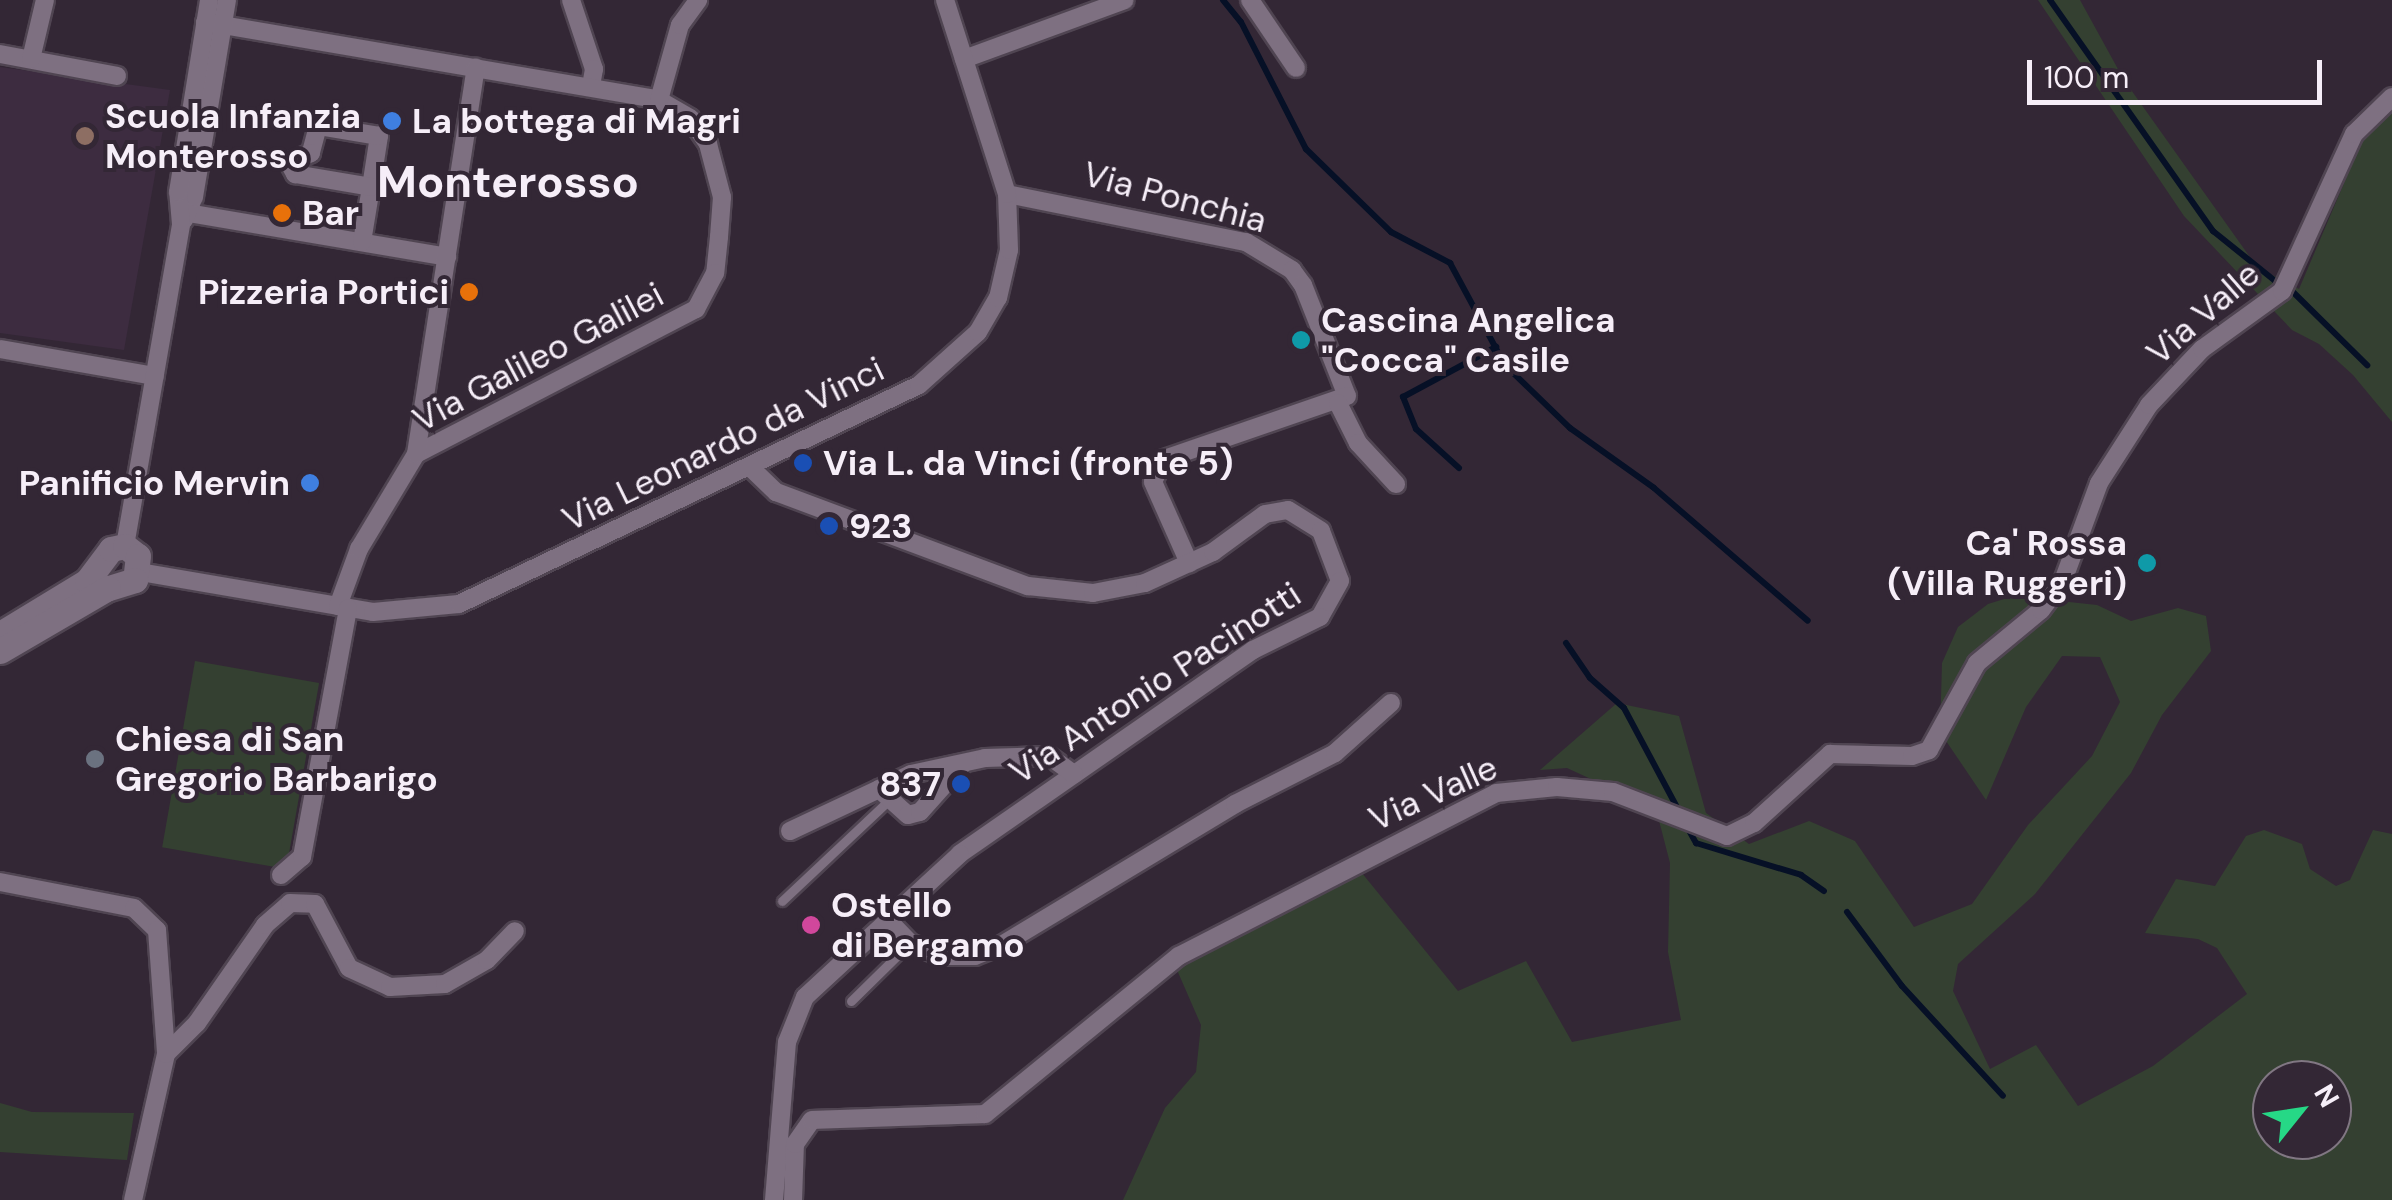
<!DOCTYPE html>
<style>
body{margin:0}
#map{position:relative;width:2392px;height:1200px;overflow:hidden;background:#332735;font-family:"DM Sans",sans-serif}
div>[style]{position:absolute}
.built>*{inset:0;background:#3d2c40}
.green>*{inset:0;background:#344031;transform-origin:0 0}
.stream>*{height:6px;margin:-3px;padding:0 3px;transform-origin:3px;border-radius:3px;background:#061026}
.roads{filter:drop-shadow(2px 0 #504552) drop-shadow(-2px 0 #504552) drop-shadow(0 2px #504552) drop-shadow(0 -2px #504552)}
.lane>*{height:9px;margin:-4.5px;padding:0 4.5px;transform-origin:4.5px;border-radius:4.5px;background:#7e7081}
.street>*{height:18px;margin:-9px;padding:0 9px;transform-origin:9px;border-radius:9px;background:#7e7081}
.secondary>*{height:25px;margin:-12.5px;padding:0 12.5px;transform-origin:12.5px;border-radius:12.5px;background:#7e7081}
.dots>*{width:28px;height:28px;translate:-50% -50%;box-sizing:border-box;border:5px solid #332735;border-radius:50%}
span{translate:-50% -50%;white-space:nowrap;text-align:center;line-height:1.15;-webkit-text-stroke:8px #332735;paint-order:stroke}
.poi-label{font-size:35px;color:#f6eef8;font-weight:700}
.left{translate:0 -50%;text-align:left}
.right{translate:-100% -50%;text-align:right}
.street-label{font-size:35px;color:#f6eef8}
.district-label{font-size:45px;color:#f6eef8;font-weight:700}
.north{position:absolute;left:2252px;top:1060px;width:100px;height:100px;box-sizing:border-box;background:#332735;border:2px solid #817783;border-radius:50%;rotate:60deg;font-size:28px;font-weight:700;line-height:40px;text-align:center;color:#f6eef8}
.north::after{content:'';display:block;margin:auto;width:35px;height:45px;background:#26d886;clip-path:polygon(50% 0,100% 100%,50% 72%,0 100%)}
.scale{position:absolute;left:2027px;top:60px;width:295px;height:45px;box-sizing:border-box;border:5px solid #f6eef8;border-top:0;padding-left:12px;font-size:30px;line-height:35px;white-space:nowrap;color:#f6eef8;-webkit-text-stroke:8px #332735;paint-order:stroke}
</style>
<div id="map">
<div class="built">
<div style="clip-path:polygon(0 67px,170px 90px,124px 350px,0 333px)"></div>
</div>
<div class="green">
<div style="clip-path:polygon(2038px 0,2080px 0,2124px 80px,2257px 267px,2299px 289px,2362px 141px,2392px 113px,2392px 422px,2353px 375px,2319px 344px,2292px 330px,2184px 216px)"></div>
<div style="clip-path:polygon(evenodd,2014px 596px,2097px 605px,2131px 621px,2178px 608px,2206px 616px,2211px 651px,2162px 715px,2131px 773px,2035px 894px,1958px 964px,1953px 991px,1990px 1069px,2036px 1045px,2078px 1106px,2153px 1066px,2247px 994px,2217px 948px,2198px 939px,2145px 933px,2176px 879px,2215px 886px,2246px 836px,2264px 830px,2302px 844px,2310px 869px,2336px 886px,2350px 880px,2373px 830px,2392px 834px,2392px 1200px,1123px 1200px,1165px 1108px,1196px 1072px,1201px 1025px,1177px 970px,1357px 867px,1458px 991px,1526px 961px,1572px 1042px,1681px 1020px,1668px 952px,1670px 863px,1656px 809px,1567px 768px,1540px 770px,1617px 703px,1679px 716px,1706px 813px,1749px 844px,1809px 821px,1855px 841px,1914px 927px,1972px 904px,2028px 825px,2092px 756px,2120px 702px,2100px 657px,2062px 656px,2026px 707px,1986px 800px,1940px 732px,1942px 663px,1958px 627px,1988px 604px,2014px 596px,2272px 1080px,2332px 1080px,2332px 1140px,2272px 1140px,2272px 1080px)"></div>
<div style="left:195px;top:661px;width:126px;height:189px;rotate:10deg"></div>
<div style="clip-path:polygon(0 1103px,32px 1112px,134px 1113px,127px 1160px,0 1152px)"></div>
</div>
<div class="stream">
<div style="left:1223px;top:0;width:28px;rotate:51deg"></div>
<div style="left:1241px;top:22px;width:143px;rotate:62.9deg"></div>
<div style="left:1306px;top:149px;width:119px;rotate:44.3deg"></div>
<div style="left:1391px;top:232px;width:67px;rotate:27.7deg"></div>
<div style="left:1450px;top:263px;width:116px;rotate:61.7deg"></div>
<div style="left:1505px;top:365px;width:91px;rotate:44.1deg"></div>
<div style="left:1570px;top:428px;width:103px;rotate:35.5deg"></div>
<div style="left:1654px;top:488px;width:203px;rotate:40.8deg"></div>
<div style="left:2050px;top:0;width:283px;rotate:54.8deg"></div>
<div style="left:2213px;top:231px;width:85px;rotate:38.8deg"></div>
<div style="left:2294px;top:293px;width:103px;rotate:44.6deg"></div>
<div style="left:1459px;top:468px;width:58px;rotate:-137.8deg"></div>
<div style="left:1416px;top:429px;width:35px;rotate:-112deg"></div>
<div style="left:1403px;top:397px;width:106px;rotate:-28.3deg"></div>
<div style="left:1566px;top:643px;width:42px;rotate:55.6deg"></div>
<div style="left:1590px;top:678px;width:45px;rotate:41.4deg"></div>
<div style="left:1624px;top:708px;width:119px;rotate:61.9deg"></div>
<div style="left:1686px;top:825px;width:21px;rotate:61deg"></div>
<div style="left:1696px;top:843px;width:110px;rotate:16.9deg"></div>
<div style="left:1801px;top:875px;width:28px;rotate:35deg"></div>
<div style="left:1847px;top:912px;width:92px;rotate:53.4deg"></div>
<div style="left:1902px;top:986px;width:149px;rotate:47.4deg"></div>
</div>
<div class="roads">
<div class="lane">
<div style="left:782px;top:901px;width:147px;rotate:-43.3deg"></div>
<div style="left:851px;top:1001px;width:83px;rotate:-44.5deg"></div>
</div>
<div class="street">
<div style="left:571px;top:0;width:73px;rotate:71.6deg"></div>
<div style="left:594px;top:69px;width:17px;rotate:100deg"></div>
<div style="left:1250px;top:0;width:82px;rotate:55.9deg"></div>
<div style="left:205px;top:22px;width:461px;rotate:9.7deg"></div>
<div style="left:659px;top:100px;width:36px;rotate:30deg"></div>
<div style="left:690px;top:118px;width:32px;rotate:55deg"></div>
<div style="left:708px;top:144px;width:55px;rotate:75.2deg"></div>
<div style="left:722px;top:197px;width:40px;rotate:94.3deg"></div>
<div style="left:719px;top:237px;width:36px;rotate:96deg"></div>
<div style="left:715px;top:273px;width:41px;rotate:117.8deg"></div>
<div style="left:696px;top:309px;width:315px;rotate:152.6deg"></div>
<div style="left:0;top:54px;width:119px;rotate:10.6deg"></div>
<div style="left:31px;top:59px;width:61px;rotate:-76.7deg"></div>
<div style="left:964px;top:59px;width:171px;rotate:-20.1deg"></div>
<div style="left:659px;top:100px;width:78px;rotate:-74.4deg"></div>
<div style="left:680px;top:25px;width:31px;rotate:-54deg"></div>
<div style="left:1007px;top:194px;width:244px;rotate:11.4deg"></div>
<div style="left:1246px;top:242px;width:54px;rotate:31.3deg"></div>
<div style="left:1292px;top:270px;width:19px;rotate:54deg"></div>
<div style="left:1303px;top:285px;width:119px;rotate:68.4deg"></div>
<div style="left:1347px;top:396px;width:194px;rotate:161deg"></div>
<div style="left:1164px;top:459px;width:25px;rotate:116deg"></div>
<div style="left:1153px;top:482px;width:89px;rotate:66deg"></div>
<div style="left:188px;top:213px;width:263px;rotate:9.6deg"></div>
<div style="left:184px;top:220px;width:25px;rotate:-67deg"></div>
<div style="left:194px;top:197px;width:200px;rotate:-80.5deg"></div>
<div style="left:362px;top:242px;width:56px;rotate:-80.7deg"></div>
<div style="left:371px;top:187px;width:52px;rotate:-81.1deg"></div>
<div style="left:379px;top:136px;width:62px;rotate:-170.7deg"></div>
<div style="left:318px;top:126px;width:28px;rotate:105deg"></div>
<div style="left:311px;top:153px;width:24px;rotate:156deg"></div>
<div style="left:289px;top:163px;width:13px;rotate:61deg"></div>
<div style="left:295px;top:174px;width:77px;rotate:9.7deg"></div>
<div style="left:0;top:349px;width:157px;rotate:9.9deg"></div>
<div style="left:1338px;top:403px;width:45px;rotate:63.4deg"></div>
<div style="left:1358px;top:443px;width:56px;rotate:47.2deg"></div>
<div style="left:751px;top:468px;width:35px;rotate:44deg"></div>
<div style="left:776px;top:492px;width:269px;rotate:20.5deg"></div>
<div style="left:1028px;top:586px;width:65px;rotate:6.1deg"></div>
<div style="left:1093px;top:593px;width:53px;rotate:-10.9deg"></div>
<div style="left:1145px;top:583px;width:75px;rotate:-24.5deg"></div>
<div style="left:1213px;top:552px;width:64px;rotate:-36.2deg"></div>
<div style="left:1265px;top:514px;width:23px;rotate:-10deg"></div>
<div style="left:1288px;top:510px;width:39px;rotate:32deg"></div>
<div style="left:1321px;top:531px;width:53px;rotate:69.2deg"></div>
<div style="left:1340px;top:581px;width:41px;rotate:119.1deg"></div>
<div style="left:1320px;top:617px;width:75px;rotate:153.8deg"></div>
<div style="left:1253px;top:650px;width:357px;rotate:145.2deg"></div>
<div style="left:960px;top:854px;width:211px;rotate:137.3deg"></div>
<div style="left:805px;top:997px;width:48px;rotate:111.8deg"></div>
<div style="left:787px;top:1042px;width:159px;rotate:94.7deg"></div>
<div style="left:125px;top:546px;width:327px;rotate:-80.1deg"></div>
<div style="left:181px;top:224px;width:32px;rotate:-95deg"></div>
<div style="left:178px;top:192px;width:194px;rotate:-80.8deg"></div>
<div style="left:140px;top:572px;width:236px;rotate:9.7deg"></div>
<div style="left:373px;top:612px;width:86px;rotate:-5.3deg"></div>
<div style="left:459px;top:604px;width:509px;rotate:-25.46deg"></div>
<div style="left:919px;top:385px;width:79px;rotate:-41.9deg"></div>
<div style="left:978px;top:332px;width:39px;rotate:-60deg"></div>
<div style="left:998px;top:298px;width:49px;rotate:-77.1deg"></div>
<div style="left:1009px;top:250px;width:56px;rotate:-92deg"></div>
<div style="left:1007px;top:194px;width:204px;rotate:-107.7deg"></div>
<div style="left:338px;top:606px;width:61px;rotate:-69.8deg"></div>
<div style="left:359px;top:549px;width:111px;rotate:-59deg"></div>
<div style="left:416px;top:454px;width:391px;rotate:-81.2deg"></div>
<div style="left:879px;top:789px;width:39px;rotate:42deg"></div>
<div style="left:908px;top:815px;width:12px;rotate:-14deg"></div>
<div style="left:920px;top:812px;width:63px;rotate:-48.2deg"></div>
<div style="left:790px;top:831px;width:134px;rotate:-25.2deg"></div>
<div style="left:911px;top:774px;width:76px;rotate:-12.2deg"></div>
<div style="left:985px;top:758px;width:64px;rotate:-1.8deg"></div>
<div style="left:1049px;top:756px;width:31px;rotate:36deg"></div>
<div style="left:281px;top:875px;width:28px;rotate:-41deg"></div>
<div style="left:302px;top:857px;width:253px;rotate:-79.5deg"></div>
<div style="left:0;top:882px;width:136px;rotate:11deg"></div>
<div style="left:134px;top:908px;width:32px;rotate:44deg"></div>
<div style="left:157px;top:930px;width:124px;rotate:85.8deg"></div>
<div style="left:166px;top:1054px;width:150px;rotate:102.7deg"></div>
<div style="left:887px;top:919px;width:33px;rotate:46deg"></div>
<div style="left:910px;top:943px;width:33px;rotate:23deg"></div>
<div style="left:940px;top:956px;width:35px"></div>
<div style="left:975px;top:956px;width:27px;rotate:-22deg"></div>
<div style="left:1000px;top:946px;width:275px;rotate:-31.1deg"></div>
<div style="left:1235px;top:804px;width:112px;rotate:-27deg"></div>
<div style="left:1335px;top:753px;width:75px;rotate:-41.8deg"></div>
<div style="left:166px;top:1054px;width:44px;rotate:-45deg"></div>
<div style="left:197px;top:1023px;width:119px;rotate:-55.2deg"></div>
<div style="left:265px;top:925px;width:33px;rotate:-41deg"></div>
<div style="left:290px;top:903px;width:25px;rotate:2deg"></div>
<div style="left:315px;top:904px;width:72px;rotate:62deg"></div>
<div style="left:349px;top:968px;width:45px;rotate:24.9deg"></div>
<div style="left:390px;top:987px;width:55px;rotate:-3.1deg"></div>
<div style="left:445px;top:984px;width:48px;rotate:-29.7deg"></div>
<div style="left:487px;top:960px;width:40px;rotate:-46deg"></div>
<div style="left:793px;top:1200px;width:56px;rotate:-88deg"></div>
<div style="left:795px;top:1144px;width:29px;rotate:-55deg"></div>
<div style="left:812px;top:1120px;width:173px;rotate:-2deg"></div>
<div style="left:985px;top:1114px;width:250px;rotate:-39.2deg"></div>
<div style="left:1179px;top:956px;width:356px;rotate:-27.2deg"></div>
<div style="left:1496px;top:793px;width:61px;rotate:-5.6deg"></div>
<div style="left:1557px;top:787px;width:56px;rotate:5.1deg"></div>
<div style="left:1613px;top:792px;width:122px;rotate:21.1deg"></div>
<div style="left:1727px;top:836px;width:30px;rotate:-26deg"></div>
<div style="left:1754px;top:823px;width:103px;rotate:-42.2deg"></div>
<div style="left:1830px;top:754px;width:82px;rotate:1.4deg"></div>
<div style="left:1912px;top:756px;width:18px;rotate:-19deg"></div>
<div style="left:1929px;top:750px;width:99px;rotate:-61.1deg"></div>
<div style="left:1977px;top:663px;width:83px;rotate:-39.6deg"></div>
<div style="left:2041px;top:610px;width:36px;rotate:-53deg"></div>
<div style="left:2063px;top:581px;width:104px;rotate:-69.8deg"></div>
<div style="left:2099px;top:483px;width:93px;rotate:-57.3deg"></div>
<div style="left:2149px;top:405px;width:77px;rotate:-46.6deg"></div>
<div style="left:2202px;top:349px;width:99px;rotate:-35.9deg"></div>
<div style="left:2282px;top:291px;width:173px;rotate:-65.4deg"></div>
<div style="left:2354px;top:134px;width:53px;rotate:-44.2deg"></div>
</div>
<div class="secondary">
<div style="left:0;top:634px;width:102px;rotate:-31.3deg"></div>
<div style="left:87px;top:581px;width:40px;rotate:-53deg"></div>
<div style="left:111px;top:549px;width:14px;rotate:-12deg"></div>
<div style="left:125px;top:546px;width:16px;rotate:38deg"></div>
<div style="left:138px;top:556px;width:24px;rotate:97deg"></div>
<div style="left:135px;top:580px;width:28px;rotate:163deg"></div>
<div style="left:108px;top:588px;width:125px;rotate:149.7deg"></div>
</div>
</div>
<div class="dots">
<div style="left:392px;top:121px;background:#3f7fe0"></div>
<div style="left:85px;top:136px;background:#8d6e63"></div>
<div style="left:282px;top:213px;background:#e8710a"></div>
<div style="left:469px;top:292px;background:#e8710a"></div>
<div style="left:1301px;top:340px;background:#0f9aa8"></div>
<div style="left:803px;top:463px;background:#1a4fb4"></div>
<div style="left:310px;top:483px;background:#3f7fe0"></div>
<div style="left:829px;top:526px;background:#1a4fb4"></div>
<div style="left:2147px;top:563px;background:#0f9aa8"></div>
<div style="left:95px;top:759px;background:#6b7280"></div>
<div style="left:961px;top:784px;background:#1a4fb4"></div>
<div style="left:811px;top:925px;background:#d1479c"></div>
</div>
<div class="poi-label">
<span class="left" style="left:105px;top:136px">Scuola Infanzia<br>Monterosso</span>
<span class="left" style="left:412px;top:121px">La bottega di Magri</span>
<span class="left" style="left:302px;top:213px">Bar</span>
<span class="right" style="left:449px;top:292px">Pizzeria Portici</span>
<span class="left" style="left:1321px;top:340px">Cascina Angelica<br>"Cocca" Casile</span>
<span class="left" style="left:823px;top:463px">Via L. da Vinci (fronte 5)</span>
<span class="right" style="left:290px;top:483px">Panificio Mervin</span>
<span class="left" style="left:849px;top:526px">923</span>
<span class="right" style="left:2127px;top:563px">Ca' Rossa<br>(Villa Ruggeri)</span>
<span class="left" style="left:115px;top:759px">Chiesa di San<br>Gregorio Barbarigo</span>
<span class="right" style="left:941px;top:784px">837</span>
<span class="left" style="left:831px;top:925px">Ostello<br>di Bergamo</span>
</div>
<div class="street-label">
<span style="left:1175px;top:197px;rotate:15deg">Via Ponchia</span>
<span style="left:2203px;top:313px;rotate:-41deg">Via Valle</span>
<span style="left:538px;top:357px;rotate:-28deg">Via Galileo Galilei</span>
<span style="left:723px;top:444px;rotate:-26deg">Via Leonardo da Vinci</span>
<span style="left:1155px;top:683px;rotate:-33deg">Via Antonio Pacinotti</span>
<span style="left:1433px;top:793px;rotate:-24deg">Via Valle</span>
</div>
<div class="district-label">
<span style="left:508px;top:182px">Monterosso</span>
</div>
<div class="north">N</div>
<div class="scale">100 m</div>
</div>
